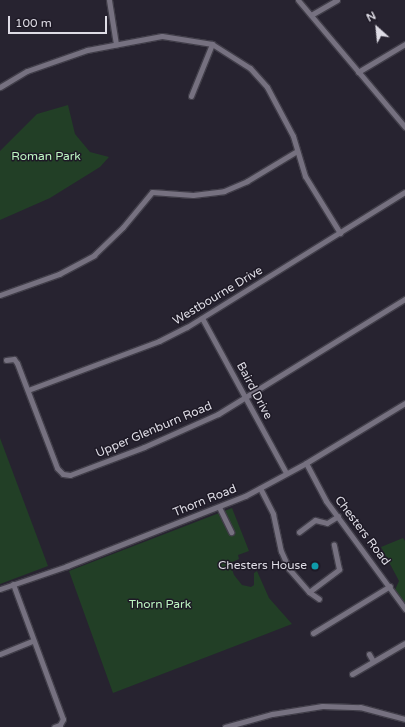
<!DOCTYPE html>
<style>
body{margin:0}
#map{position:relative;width:405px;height:727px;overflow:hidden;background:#272330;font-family:"Varela Round",sans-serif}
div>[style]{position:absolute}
.green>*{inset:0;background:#223f26}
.roads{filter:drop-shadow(1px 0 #413e49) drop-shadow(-1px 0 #413e49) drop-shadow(0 1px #413e49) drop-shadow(0 -1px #413e49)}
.street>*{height:5px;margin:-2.5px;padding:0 2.5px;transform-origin:2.5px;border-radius:2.5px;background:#767180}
.dots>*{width:11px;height:11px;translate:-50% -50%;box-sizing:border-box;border:2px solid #1e1a26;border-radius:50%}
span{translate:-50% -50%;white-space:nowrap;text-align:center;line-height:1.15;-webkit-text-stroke:3px #1e1a26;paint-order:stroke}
.park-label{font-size:12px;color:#bcf4c1}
.street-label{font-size:12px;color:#dedce5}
.poi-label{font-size:12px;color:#dedce5}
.right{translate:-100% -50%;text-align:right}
.north{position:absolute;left:357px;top:8px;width:40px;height:40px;-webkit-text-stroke:3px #1e1a26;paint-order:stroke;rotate:333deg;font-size:11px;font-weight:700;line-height:16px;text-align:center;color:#dedce5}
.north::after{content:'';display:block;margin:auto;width:14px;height:18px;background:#dedce5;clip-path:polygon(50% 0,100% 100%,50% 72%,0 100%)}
.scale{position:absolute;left:8px;top:16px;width:99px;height:18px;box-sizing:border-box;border:2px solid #dedce5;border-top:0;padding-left:5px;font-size:12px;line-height:14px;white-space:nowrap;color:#dedce5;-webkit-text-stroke:3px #1e1a26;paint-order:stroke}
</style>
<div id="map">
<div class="green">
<div style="clip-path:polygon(68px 105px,75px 134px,90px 152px,109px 157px,100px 167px,50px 198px,0 220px,0 151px,37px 114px)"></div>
<div style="clip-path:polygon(0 438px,48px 566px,0 584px)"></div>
<div style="clip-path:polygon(232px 508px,249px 551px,238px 555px,239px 559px,230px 563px,234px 575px,242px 585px,251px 587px,254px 585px,254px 573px,257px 571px,269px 598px,292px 624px,113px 693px,69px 571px)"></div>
<div style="clip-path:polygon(403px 538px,405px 541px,405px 608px,394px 592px,399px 581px,381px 547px)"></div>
</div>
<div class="roads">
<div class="street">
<div style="left:109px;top:0;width:45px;rotate:81deg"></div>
<div style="left:298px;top:0;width:166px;rotate:49.9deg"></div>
<div style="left:311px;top:15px;width:30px;rotate:-30deg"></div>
<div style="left:358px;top:72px;width:55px;rotate:-30.8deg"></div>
<div style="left:0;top:87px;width:31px;rotate:-31deg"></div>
<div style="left:27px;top:71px;width:64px;rotate:-19.3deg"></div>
<div style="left:87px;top:50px;width:76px;rotate:-10.6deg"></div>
<div style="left:162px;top:36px;width:51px;rotate:9.1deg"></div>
<div style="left:212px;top:44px;width:45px;rotate:32.3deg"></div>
<div style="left:250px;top:68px;width:25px;rotate:48deg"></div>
<div style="left:267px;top:87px;width:55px;rotate:62deg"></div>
<div style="left:293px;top:136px;width:42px;rotate:73.3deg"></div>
<div style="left:305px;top:176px;width:67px;rotate:58.4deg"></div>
<div style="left:191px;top:96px;width:56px;rotate:-68deg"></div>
<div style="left:0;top:295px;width:63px;rotate:-19.6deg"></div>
<div style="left:59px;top:274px;width:40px;rotate:-28deg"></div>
<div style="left:94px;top:255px;width:40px;rotate:-44deg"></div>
<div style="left:123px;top:227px;width:45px;rotate:-50.4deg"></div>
<div style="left:152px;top:192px;width:41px;rotate:4.2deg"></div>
<div style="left:193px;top:195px;width:31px;rotate:-7deg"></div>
<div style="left:224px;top:191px;width:25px;rotate:-23deg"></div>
<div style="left:247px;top:181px;width:58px;rotate:-31deg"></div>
<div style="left:202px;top:318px;width:176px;rotate:61.5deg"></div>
<div style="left:6px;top:360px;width:8px;rotate:-7deg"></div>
<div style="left:14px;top:359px;width:5px;rotate:53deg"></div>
<div style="left:17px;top:363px;width:112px;rotate:69.1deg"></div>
<div style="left:57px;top:468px;width:8px;rotate:45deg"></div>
<div style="left:63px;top:474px;width:7px;rotate:8deg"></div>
<div style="left:70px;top:475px;width:79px;rotate:-20.7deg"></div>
<div style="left:144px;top:447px;width:81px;rotate:-24deg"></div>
<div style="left:218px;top:414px;width:220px;rotate:-31.6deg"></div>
<div style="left:28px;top:390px;width:140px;rotate:-20.5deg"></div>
<div style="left:159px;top:341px;width:31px;rotate:-27deg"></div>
<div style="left:187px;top:327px;width:256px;rotate:-31.8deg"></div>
<div style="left:306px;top:463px;width:43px;rotate:62.2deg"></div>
<div style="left:326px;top:501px;width:134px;rotate:53.8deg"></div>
<div style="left:260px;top:488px;width:29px;rotate:63deg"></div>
<div style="left:273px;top:514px;width:38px;rotate:78deg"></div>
<div style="left:281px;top:551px;width:20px;rotate:66deg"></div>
<div style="left:289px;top:569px;width:30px;rotate:49deg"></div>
<div style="left:309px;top:592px;width:38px;rotate:-37deg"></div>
<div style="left:339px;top:569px;width:25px;rotate:-102deg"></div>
<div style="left:219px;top:507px;width:28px;rotate:64deg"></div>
<div style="left:299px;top:532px;width:20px;rotate:-37deg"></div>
<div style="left:315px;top:520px;width:12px;rotate:14deg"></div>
<div style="left:327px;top:523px;width:13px;rotate:-32deg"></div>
<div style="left:13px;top:584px;width:144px;rotate:69.7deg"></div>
<div style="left:63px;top:719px;width:7px;rotate:117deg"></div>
<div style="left:60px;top:725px;width:6px;rotate:162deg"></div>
<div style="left:0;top:589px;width:71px;rotate:-18.9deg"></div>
<div style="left:67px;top:566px;width:191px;rotate:-21.5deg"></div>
<div style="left:245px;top:496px;width:69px;rotate:-28.4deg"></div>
<div style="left:306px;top:463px;width:116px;rotate:-31.2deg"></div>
<div style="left:309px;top:592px;width:12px;rotate:35deg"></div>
<div style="left:313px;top:633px;width:90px;rotate:-31.4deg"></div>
<div style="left:0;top:654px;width:35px;rotate:-22deg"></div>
<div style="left:369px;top:654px;width:8px;rotate:60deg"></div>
<div style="left:352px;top:674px;width:61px;rotate:-30.3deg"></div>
<div style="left:225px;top:727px;width:49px;rotate:-15.5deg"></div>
<div style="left:272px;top:714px;width:51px;rotate:-9.1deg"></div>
<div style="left:322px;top:706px;width:38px;rotate:2deg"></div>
<div style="left:360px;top:707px;width:47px;rotate:14.9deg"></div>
</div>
</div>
<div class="dots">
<div style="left:315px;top:566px;background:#0f9aa8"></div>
</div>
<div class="park-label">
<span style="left:46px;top:157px">Roman Park</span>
<span style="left:160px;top:605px">Thorn Park</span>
</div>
<div class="street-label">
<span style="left:218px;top:296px;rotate:-31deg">Westbourne Drive</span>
<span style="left:254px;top:391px;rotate:62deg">Baird Drive</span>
<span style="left:154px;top:430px;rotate:-23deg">Upper Glenburn Road</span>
<span style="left:205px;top:501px;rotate:-22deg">Thorn Road</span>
<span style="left:362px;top:531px;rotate:53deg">Chesters Road</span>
</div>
<div class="poi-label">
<span class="right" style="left:307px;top:566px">Chesters House</span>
</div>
<div class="north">N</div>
<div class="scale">100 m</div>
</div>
